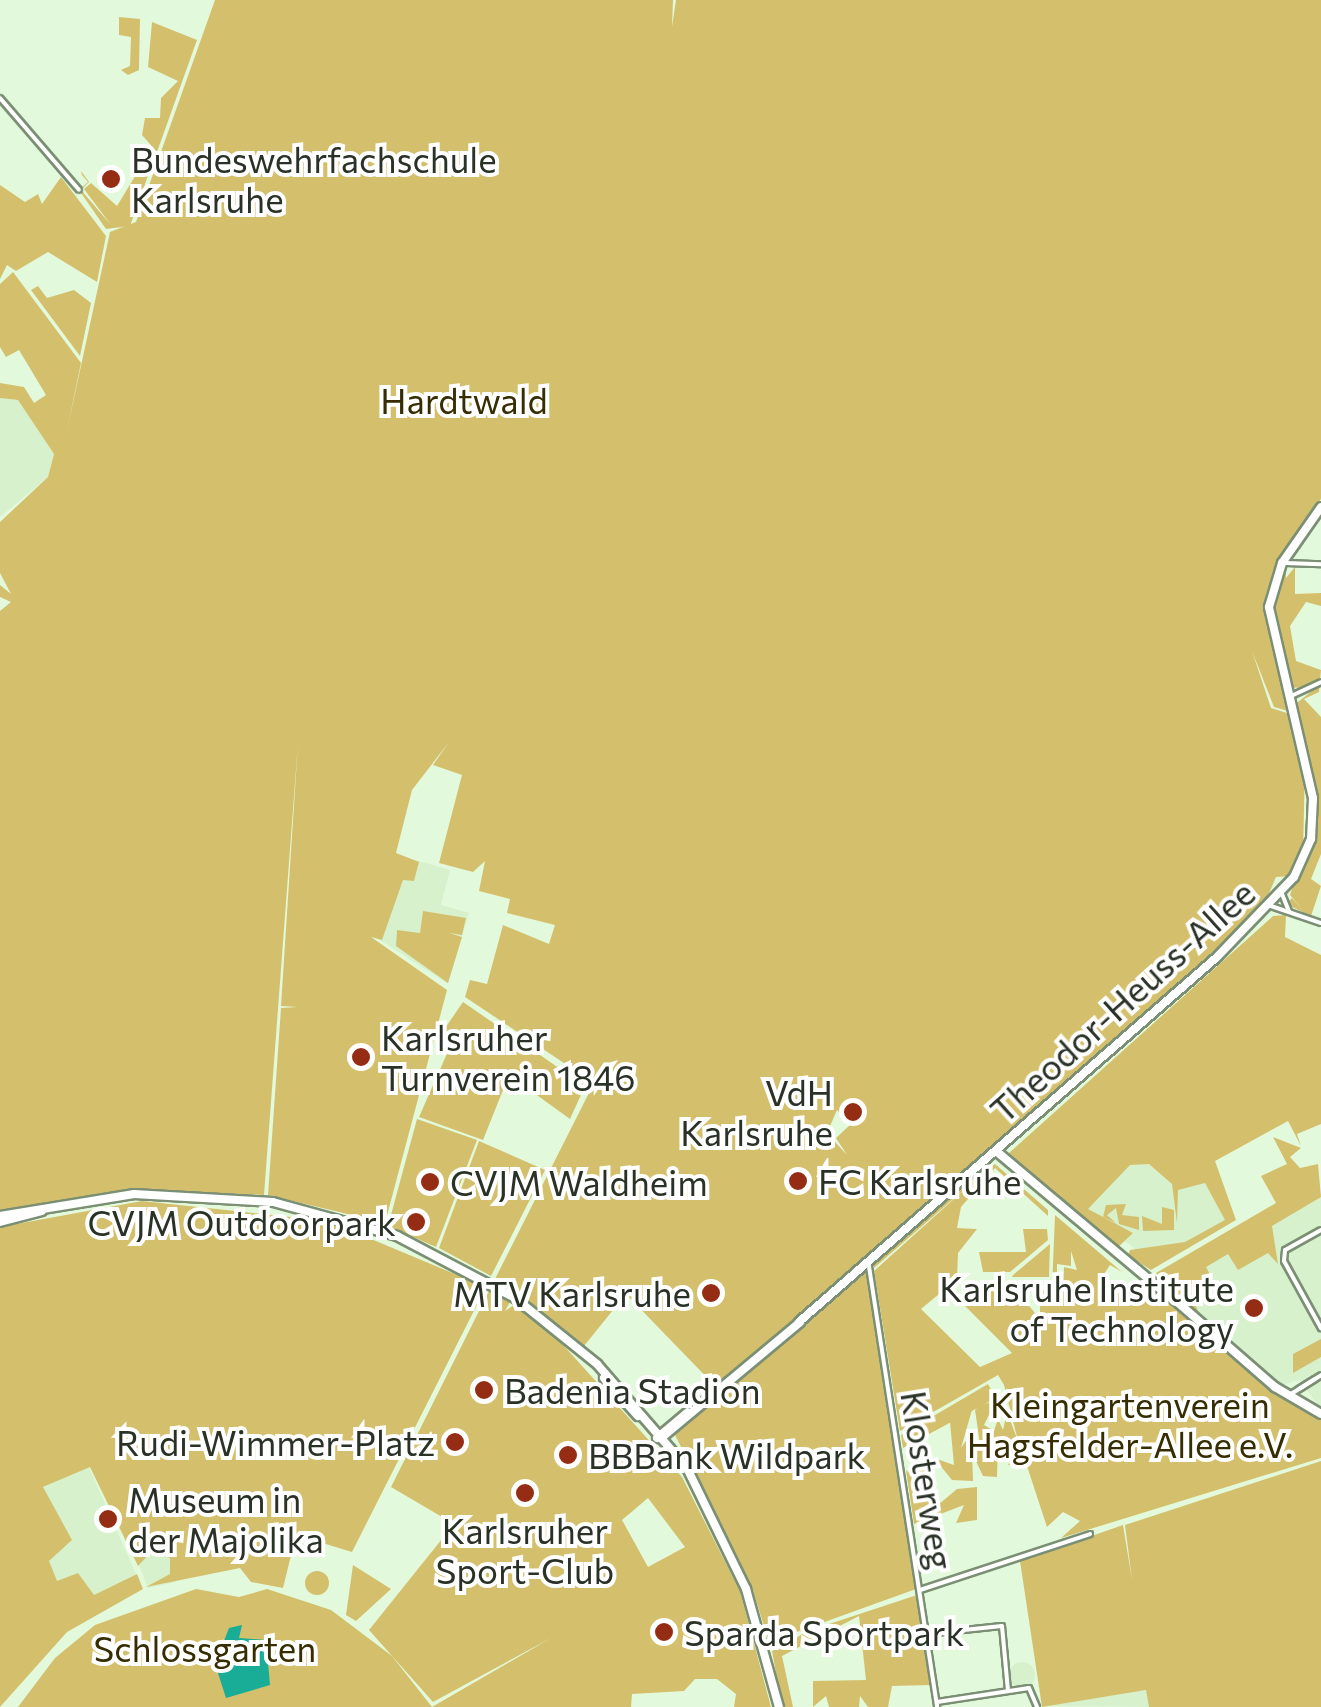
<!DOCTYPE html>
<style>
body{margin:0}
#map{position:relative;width:1321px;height:1707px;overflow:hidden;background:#e3f9db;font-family:Commissioner,sans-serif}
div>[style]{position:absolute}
.built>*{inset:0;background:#d6f1cc}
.round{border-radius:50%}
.green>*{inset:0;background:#d4c06c}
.water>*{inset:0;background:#19ac96}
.roads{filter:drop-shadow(2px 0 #7b8f74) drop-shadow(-2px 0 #7b8f74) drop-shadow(0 2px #7b8f74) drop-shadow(0 -2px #7b8f74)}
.street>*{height:4px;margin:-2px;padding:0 2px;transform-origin:2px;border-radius:2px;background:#fff}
.secondary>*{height:8px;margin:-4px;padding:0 4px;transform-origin:4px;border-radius:4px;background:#fff}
.dots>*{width:28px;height:28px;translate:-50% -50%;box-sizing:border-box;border:5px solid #fff;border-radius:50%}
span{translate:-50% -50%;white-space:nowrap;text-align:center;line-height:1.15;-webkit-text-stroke:8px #fff;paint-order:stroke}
.poi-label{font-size:35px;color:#2a3227}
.left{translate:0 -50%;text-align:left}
.right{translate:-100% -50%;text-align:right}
.park-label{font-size:35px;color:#362d02}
.street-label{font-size:35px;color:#2a3227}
</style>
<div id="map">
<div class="built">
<div style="clip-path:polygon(0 398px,18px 400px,54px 454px,48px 477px,0 517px)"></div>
<div style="clip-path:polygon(408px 858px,450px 870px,441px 905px,469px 913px,448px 984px,371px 934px)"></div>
<div style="clip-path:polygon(1128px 1157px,1201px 1176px,1228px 1221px,1181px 1247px,1138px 1251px,1083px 1210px)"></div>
<div style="clip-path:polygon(1321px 1194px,1321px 1410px,1300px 1380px,1278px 1386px,1164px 1284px)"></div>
<div style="clip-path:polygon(89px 1467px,136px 1574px,94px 1595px,78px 1573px,57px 1582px,48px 1561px,72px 1540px,42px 1488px)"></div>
<div style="clip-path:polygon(168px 1544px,176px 1582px,148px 1588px,135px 1555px)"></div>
<div class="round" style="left:1009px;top:1662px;width:26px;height:26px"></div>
<div style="clip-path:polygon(1147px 1690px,1149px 1707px,1044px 1706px)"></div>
</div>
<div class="green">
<div style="clip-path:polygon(evenodd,215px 0,673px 0,672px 27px,676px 0,1321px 0,1321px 499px,1282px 553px,1265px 612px,1288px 711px,1274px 707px,1252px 651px,1271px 708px,1290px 714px,1305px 764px,1303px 854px,1292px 876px,1276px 877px,1260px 914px,718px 1389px,626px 1294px,584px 1346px,495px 1279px,594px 1083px,465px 997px,470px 980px,487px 984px,503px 925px,549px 944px,555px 925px,507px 913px,510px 899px,479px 891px,485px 861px,473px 872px,439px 863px,462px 775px,433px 765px,449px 742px,412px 790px,396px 853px,419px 862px,414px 881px,403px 880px,382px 940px,371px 937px,447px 990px,385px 1223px,268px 1195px,281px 1008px,297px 1007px,281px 1006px,298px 743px,264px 1195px,134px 1189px,0 1214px,0 611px,11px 602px,0 597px,0 585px,11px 594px,0 573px,0 522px,48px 477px,54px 454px,18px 400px,0 398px,0 383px,24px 387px,34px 403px,46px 395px,19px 350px,6px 357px,0 347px,0 284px,13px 272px,81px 363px,66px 435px,110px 232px,136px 222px,215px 0,837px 1110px,851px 1124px,836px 1138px,847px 1155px,827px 1133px,837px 1110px)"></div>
<div style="clip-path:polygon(119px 17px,140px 19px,139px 70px,128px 75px,121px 70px,130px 66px,131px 37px,119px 35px)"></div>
<div style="clip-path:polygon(152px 22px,197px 40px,157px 152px,142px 135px,145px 118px,160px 118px,161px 98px,178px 81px,148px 67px)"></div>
<div style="clip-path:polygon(150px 170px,130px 226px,106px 229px,79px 190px,88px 182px,82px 175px,81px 171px,89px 182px,81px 190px,111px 225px,84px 189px,91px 183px,117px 206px,137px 173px)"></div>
<div style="clip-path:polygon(61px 177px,106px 236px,97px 282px,48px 252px,16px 271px,7px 265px,0 279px,0 185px,25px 202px,38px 194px,42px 204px)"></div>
<div style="clip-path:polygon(38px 286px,47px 298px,74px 290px,91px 303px,80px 356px,31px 290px)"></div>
<div style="clip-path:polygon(1286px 566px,1286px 578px,1295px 567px,1295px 594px,1321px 593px,1321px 606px,1306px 602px,1290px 626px,1296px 661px,1321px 670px,1319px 692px,1304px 699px,1321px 717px,1321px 854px,1311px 879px,1321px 886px,1311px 916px,1286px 904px,1292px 898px,1303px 910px,1290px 895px,1316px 818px,1293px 706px,1317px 687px,1286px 688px,1276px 657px,1271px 608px)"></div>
<div style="clip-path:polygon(423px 911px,466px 918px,462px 935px,449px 933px,462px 937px,448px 983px,396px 946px,397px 930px,420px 933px)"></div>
<div style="clip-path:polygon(1286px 915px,1285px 937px,1321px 955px,1321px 1124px,1297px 1134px,1301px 1146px,1288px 1121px,1215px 1161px,1236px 1220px,1151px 1270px,1134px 1259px,1145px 1273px,1127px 1258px,1130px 1250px,1185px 1242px,1225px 1220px,1205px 1183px,1178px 1190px,1177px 1223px,1172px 1184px,1149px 1164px,1130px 1165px,1088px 1209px,1133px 1233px,1115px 1250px,1009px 1153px,1273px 916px)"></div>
<div style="clip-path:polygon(463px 1002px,585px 1086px,570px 1119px,509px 1075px,483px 1140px,419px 1117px,449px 1049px,441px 1034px)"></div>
<div style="clip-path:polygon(417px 1119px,477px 1140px,436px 1247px,388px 1226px)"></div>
<div style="clip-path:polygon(1273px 1137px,1301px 1148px,1290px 1157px,1300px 1168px,1318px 1164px,1321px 1197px,1272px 1226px,1278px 1264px,1268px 1253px,1238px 1270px,1228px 1254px,1206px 1267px,1213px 1280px,1188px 1285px,1201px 1319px,1156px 1273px,1276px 1203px,1261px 1176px,1287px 1164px)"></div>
<div style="clip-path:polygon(479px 1141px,545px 1170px,491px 1276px,439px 1248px)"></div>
<div style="clip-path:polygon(995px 1164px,1048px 1210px,1048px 1216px,995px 1168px,961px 1207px,957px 1228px,977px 1229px,958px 1253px,957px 1279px,921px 1309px,980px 1367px,1012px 1353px,961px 1302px,983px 1282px,1030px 1282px,1015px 1289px,1040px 1319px,1040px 1290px,1063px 1293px,1064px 1267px,1077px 1270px,1071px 1251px,1071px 1266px,1057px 1264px,1057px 1288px,1052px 1288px,1055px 1215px,1122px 1272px,1110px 1265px,1100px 1280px,1121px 1295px,1155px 1289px,1282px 1395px,1321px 1416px,1321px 1458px,1061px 1538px,1080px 1521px,1063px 1512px,1047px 1527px,1025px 1460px,1019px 1465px,1008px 1465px,1019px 1444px,998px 1443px,997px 1477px,983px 1476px,972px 1453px,973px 1481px,952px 1480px,934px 1458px,954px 1465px,950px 1422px,972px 1410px,961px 1448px,972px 1432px,980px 1444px,975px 1410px,980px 1405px,996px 1401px,984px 1425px,994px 1431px,998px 1419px,1003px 1430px,1007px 1412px,1018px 1441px,1004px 1385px,998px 1375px,900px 1431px,874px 1271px,975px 1180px,874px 1268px,874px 1261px,960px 1184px)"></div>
<div style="clip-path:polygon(142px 1201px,328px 1221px,486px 1287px,352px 1552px,296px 1535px,283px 1588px,251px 1582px,240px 1568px,146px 1587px,170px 1574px,170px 1558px,152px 1551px,138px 1566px,90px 1467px,43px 1487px,72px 1540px,49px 1561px,57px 1581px,78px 1573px,94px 1595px,137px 1574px,143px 1589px,67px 1632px,0 1707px,0 1227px)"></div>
<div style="clip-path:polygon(1126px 1204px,1122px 1215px,1139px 1217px,1139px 1230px,1119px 1224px,1116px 1208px,1107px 1215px,1116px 1223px,1103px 1217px,1106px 1205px)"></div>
<div style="clip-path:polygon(1162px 1207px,1174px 1210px,1174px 1230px,1143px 1231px,1142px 1216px,1162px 1224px)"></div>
<div style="clip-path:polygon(1023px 1229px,1047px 1229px,1048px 1240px,1010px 1272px,983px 1272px,979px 1252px,1026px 1252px)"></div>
<div style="clip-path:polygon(1050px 1244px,1049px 1277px,1012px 1277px,1013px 1275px)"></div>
<div style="clip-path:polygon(868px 1270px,916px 1589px,769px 1642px,752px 1588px,675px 1435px)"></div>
<div style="clip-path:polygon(evenodd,490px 1289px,510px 1302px,505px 1311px,514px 1305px,556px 1337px,682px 1477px,740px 1591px,771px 1707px,734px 1707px,736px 1694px,717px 1679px,695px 1679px,684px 1691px,632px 1694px,631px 1707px,18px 1707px,55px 1658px,95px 1625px,196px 1589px,239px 1597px,267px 1589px,331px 1610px,392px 1656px,432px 1707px,551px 1638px,433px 1702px,369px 1630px,454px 1524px,391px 1487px,490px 1289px,648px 1498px,685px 1547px,648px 1567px,622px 1520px,648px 1498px)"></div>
<div style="clip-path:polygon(1321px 1339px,1321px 1357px,1293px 1373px,1293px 1354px)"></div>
<div style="clip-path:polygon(988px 1384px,996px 1398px,903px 1448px,901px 1435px)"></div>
<div style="clip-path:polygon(1321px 1461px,1321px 1707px,1149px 1707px,1146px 1690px,1042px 1707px,1020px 1561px,1123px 1525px,1132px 1580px,1125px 1525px)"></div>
<div style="clip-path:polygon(931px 1465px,932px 1510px,957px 1489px,977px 1487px,977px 1520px,956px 1523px,964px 1505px,914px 1524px,906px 1470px,921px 1482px,919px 1468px)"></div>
<div style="clip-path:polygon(353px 1565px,391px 1589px,356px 1621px,346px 1615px)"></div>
<div class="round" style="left:305px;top:1571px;width:24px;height:24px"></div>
<div style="clip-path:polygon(917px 1595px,931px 1685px,892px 1686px,888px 1707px,868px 1707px,860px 1696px,859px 1707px,829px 1707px,826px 1696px,813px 1707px,813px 1681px,866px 1680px,859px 1616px,782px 1656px,793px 1707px,783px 1707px,768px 1645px,776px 1673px,772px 1651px,808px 1631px)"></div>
</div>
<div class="water">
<div style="clip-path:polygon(242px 1625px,239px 1638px,266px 1640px,270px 1685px,226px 1698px,215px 1664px,229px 1628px)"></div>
</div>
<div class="roads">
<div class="street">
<div style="left:0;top:98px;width:121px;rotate:49.3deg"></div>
<div style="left:1286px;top:563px;width:35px;rotate:2deg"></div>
<div style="left:1289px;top:697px;width:35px;rotate:-25deg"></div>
<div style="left:1282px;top:894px;width:18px;rotate:68deg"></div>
<div style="left:1271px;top:906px;width:53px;rotate:18.8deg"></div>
<div style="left:1321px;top:1230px;width:41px;rotate:150.9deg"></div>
<div style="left:1285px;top:1250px;width:11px;rotate:95deg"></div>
<div style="left:1284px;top:1261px;width:77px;rotate:61.1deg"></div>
<div style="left:868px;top:1260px;width:452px;rotate:81.2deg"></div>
<div style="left:1299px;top:1389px;width:26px;rotate:-32deg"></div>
<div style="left:1291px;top:1394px;width:28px;rotate:-32deg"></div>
<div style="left:920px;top:1590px;width:179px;rotate:-18.2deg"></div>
<div style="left:926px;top:1634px;width:76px;rotate:-6deg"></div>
<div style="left:1002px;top:1626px;width:65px;rotate:84.7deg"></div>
<div style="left:937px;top:1702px;width:93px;rotate:-8.7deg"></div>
<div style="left:1029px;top:1688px;width:21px;rotate:67deg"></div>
</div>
<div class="secondary">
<div style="left:996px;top:1151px;width:227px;rotate:40deg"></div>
<div style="left:0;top:1216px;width:136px;rotate:-9.3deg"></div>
<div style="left:134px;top:1194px;width:139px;rotate:3.3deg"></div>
<div style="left:273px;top:1202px;width:129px;rotate:15.3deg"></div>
<div style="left:397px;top:1236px;width:133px;rotate:27.7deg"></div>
<div style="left:515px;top:1298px;width:105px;rotate:38.8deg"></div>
<div style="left:597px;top:1364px;width:138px;rotate:49.1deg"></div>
<div style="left:687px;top:1468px;width:135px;rotate:64deg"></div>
<div style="left:746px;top:1589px;width:123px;rotate:74.4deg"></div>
<div style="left:0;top:1222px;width:43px;rotate:-14.7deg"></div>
<div style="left:1168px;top:1294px;width:142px;rotate:41deg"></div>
<div style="left:1275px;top:1387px;width:53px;rotate:30.4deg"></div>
<div style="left:799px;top:1322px;width:555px;rotate:-41.13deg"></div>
<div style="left:1217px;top:957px;width:111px;rotate:-46.1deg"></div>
<div style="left:1294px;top:877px;width:42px;rotate:-65.9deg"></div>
<div style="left:1311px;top:839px;width:41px;rotate:-87.2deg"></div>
<div style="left:1313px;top:798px;width:196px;rotate:-103deg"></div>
<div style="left:1269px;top:607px;width:46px;rotate:-73.5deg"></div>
<div style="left:1282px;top:563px;width:68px;rotate:-55.1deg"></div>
<div style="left:604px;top:1378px;width:51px;rotate:48.2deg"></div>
<div style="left:657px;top:1438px;width:40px;rotate:-40deg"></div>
<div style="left:661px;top:1438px;width:181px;rotate:-39.8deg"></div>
</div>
</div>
<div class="dots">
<div style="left:111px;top:179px;background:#952c14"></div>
<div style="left:361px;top:1057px;background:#952c14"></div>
<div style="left:853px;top:1112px;background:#952c14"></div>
<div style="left:798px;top:1181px;background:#952c14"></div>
<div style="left:430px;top:1182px;background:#952c14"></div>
<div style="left:416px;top:1222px;background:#952c14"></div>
<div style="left:711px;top:1293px;background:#952c14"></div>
<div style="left:1254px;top:1308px;background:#952c14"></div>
<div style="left:484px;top:1390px;background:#952c14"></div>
<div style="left:455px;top:1442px;background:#952c14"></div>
<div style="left:568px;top:1455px;background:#952c14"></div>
<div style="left:525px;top:1493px;background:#952c14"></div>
<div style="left:108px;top:1519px;background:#952c14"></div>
<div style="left:664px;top:1632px;background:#952c14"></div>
</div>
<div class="poi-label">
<span class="left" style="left:131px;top:179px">Bundeswehrfachschule<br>Karlsruhe</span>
<span class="left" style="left:381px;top:1057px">Karlsruher<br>Turnverein 1846</span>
<span class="right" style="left:833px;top:1112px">VdH<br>Karlsruhe</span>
<span class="left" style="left:818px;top:1181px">FC Karlsruhe</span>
<span class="left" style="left:450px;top:1182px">CVJM Waldheim</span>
<span class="right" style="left:396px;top:1222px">CVJM Outdoorpark</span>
<span class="right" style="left:1234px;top:1308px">Karlsruhe Institute<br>of Technology</span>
<span class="right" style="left:691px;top:1293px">MTV Karlsruhe</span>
<span class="left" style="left:504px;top:1390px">Badenia Stadion</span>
<span class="right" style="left:435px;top:1442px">Rudi-Wimmer-Platz</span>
<span class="left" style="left:588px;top:1455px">BBBank Wildpark</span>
<span class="left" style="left:128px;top:1519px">Museum in<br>der Majolika</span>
<span style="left:525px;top:1550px">Karlsruher<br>Sport-Club</span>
<span class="left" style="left:684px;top:1632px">Sparda Sportpark</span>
</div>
<div class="park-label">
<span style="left:464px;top:400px">Hardtwald</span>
<span style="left:1130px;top:1424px">Kleingartenverein<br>Hagsfelder-Allee e.V.</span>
<span style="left:205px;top:1648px">Schlossgarten</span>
</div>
<div class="street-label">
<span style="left:1122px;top:1001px;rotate:-42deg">Theodor-Heuss-Allee</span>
<span style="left:928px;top:1480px;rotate:81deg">Klosterweg</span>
</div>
</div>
